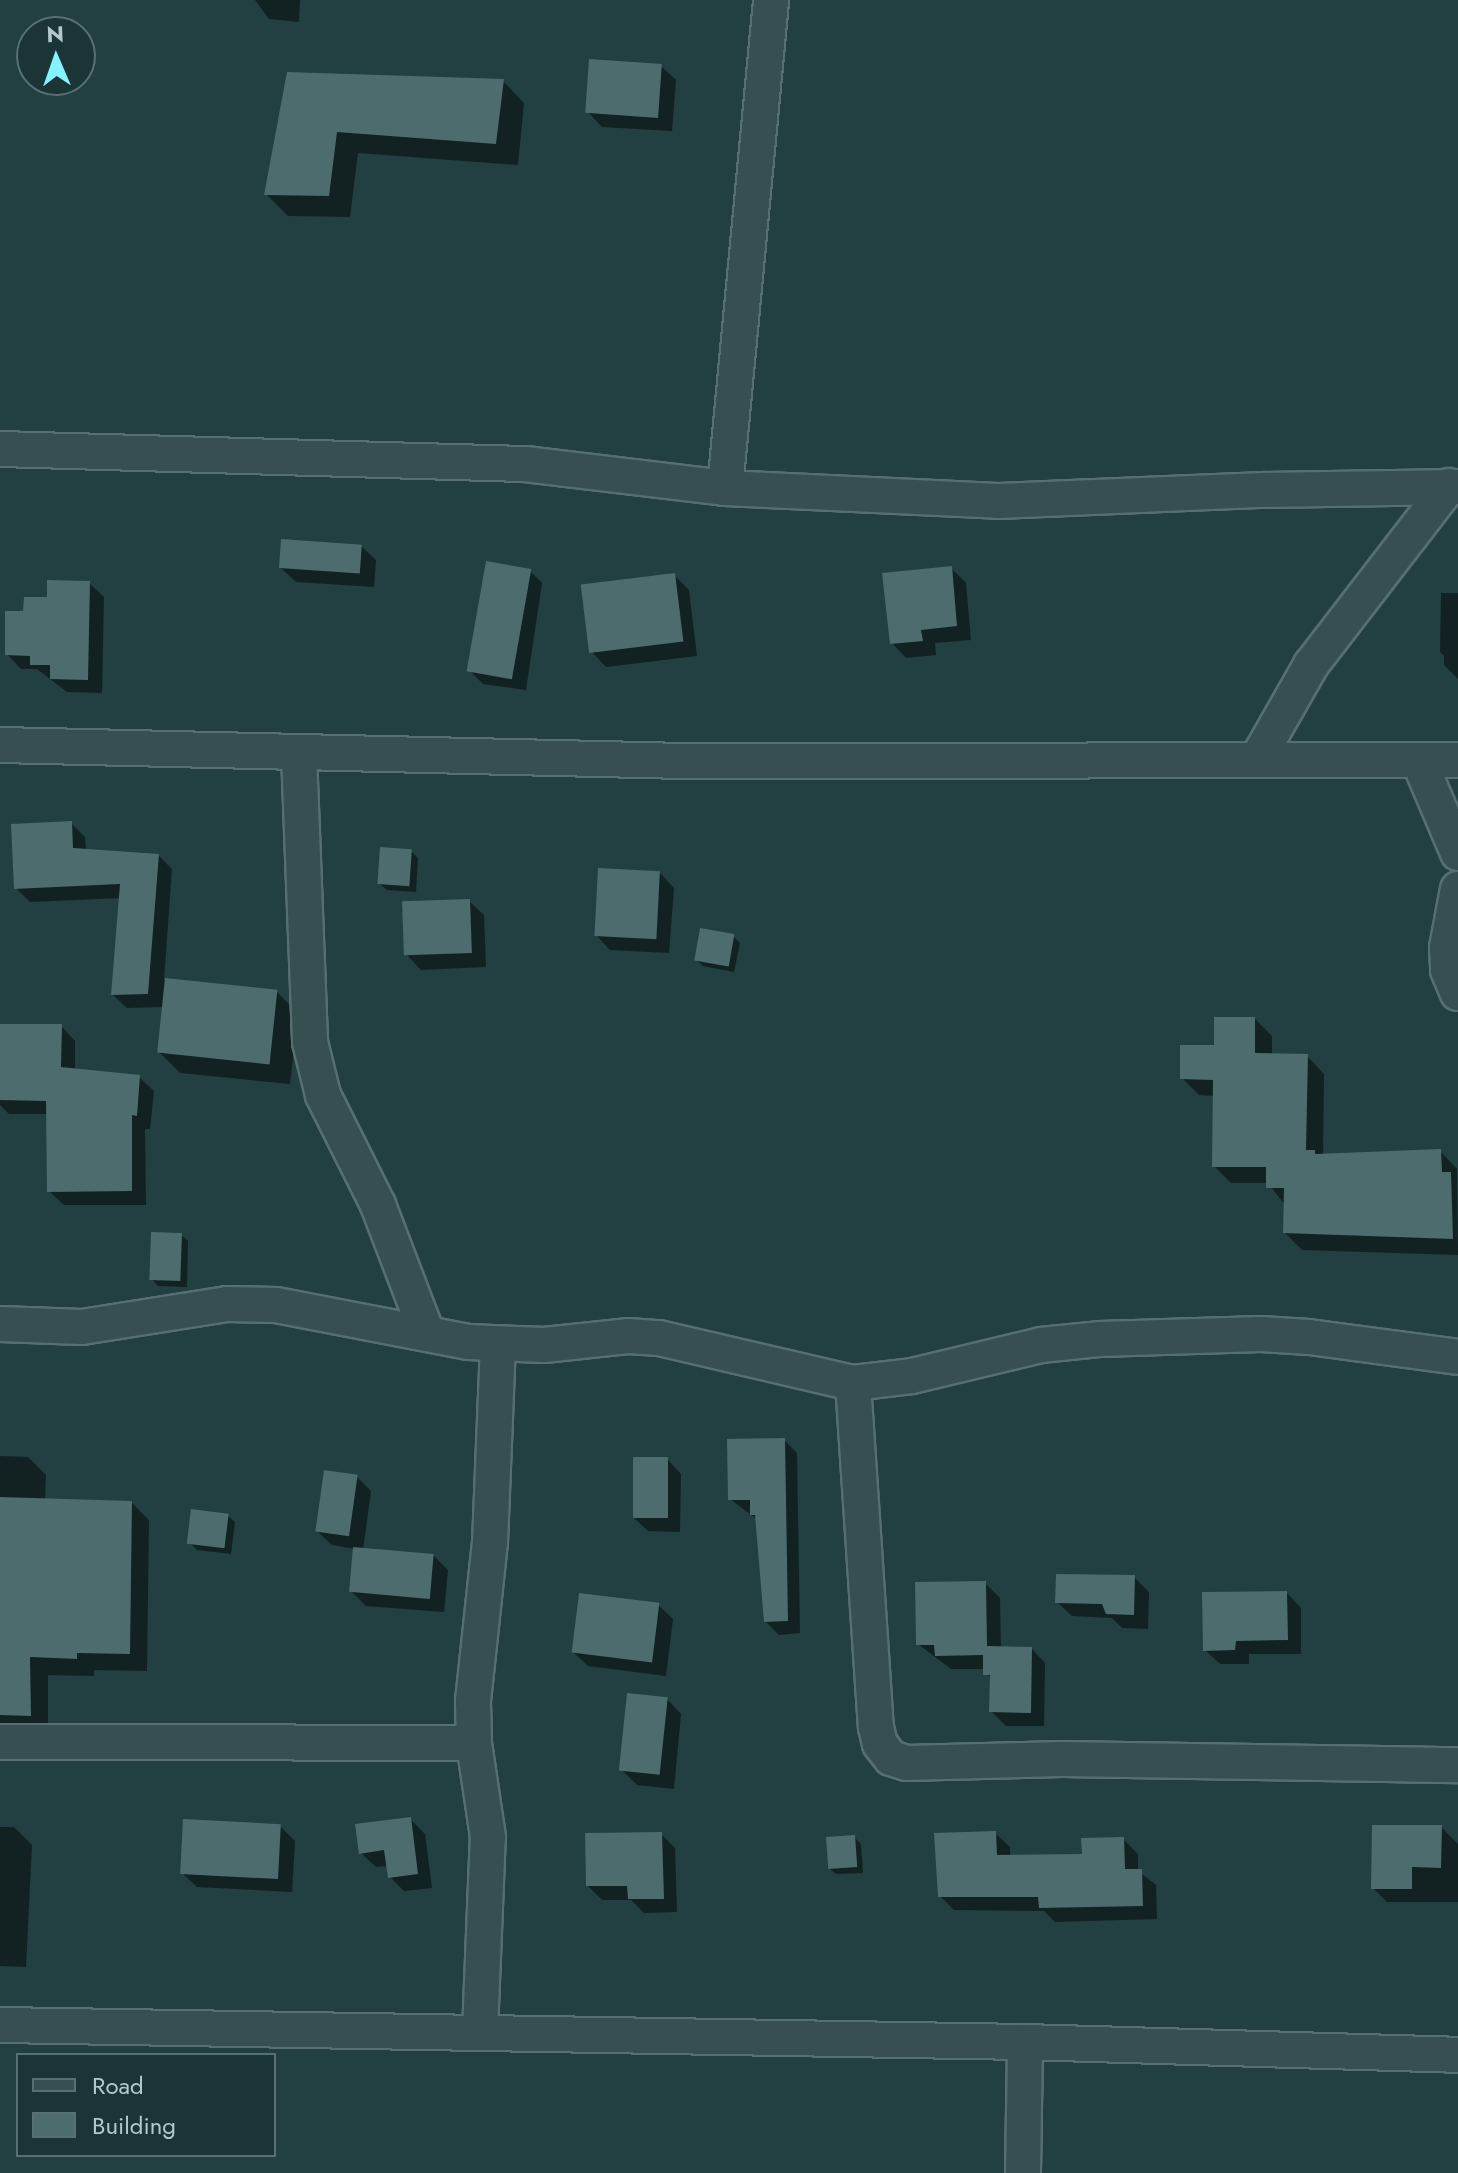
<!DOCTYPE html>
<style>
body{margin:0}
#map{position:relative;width:1458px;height:2173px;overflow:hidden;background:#223f41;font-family:Jost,sans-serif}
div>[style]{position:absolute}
.shadow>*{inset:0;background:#0007}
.building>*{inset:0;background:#4d6c6e;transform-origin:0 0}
.roads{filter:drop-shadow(2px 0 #576f71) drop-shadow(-2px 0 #576f71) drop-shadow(0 2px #576f71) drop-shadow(0 -2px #576f71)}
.street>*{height:34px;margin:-17px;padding:0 17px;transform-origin:17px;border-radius:17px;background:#364f51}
span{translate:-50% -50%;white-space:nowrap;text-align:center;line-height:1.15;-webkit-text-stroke:6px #1b3436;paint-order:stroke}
.legend{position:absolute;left:16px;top:2053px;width:260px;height:104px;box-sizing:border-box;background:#1b3436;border:2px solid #587072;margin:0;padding:10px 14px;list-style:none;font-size:24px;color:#b3c9cb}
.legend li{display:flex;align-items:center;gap:16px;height:40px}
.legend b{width:40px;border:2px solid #587072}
.north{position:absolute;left:16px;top:16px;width:80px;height:80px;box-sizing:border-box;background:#1b3436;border:2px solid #587072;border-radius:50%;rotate:358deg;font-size:22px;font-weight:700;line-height:32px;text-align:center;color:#b3c9cb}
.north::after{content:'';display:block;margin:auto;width:28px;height:36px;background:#84f2ff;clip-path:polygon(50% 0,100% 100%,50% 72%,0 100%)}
</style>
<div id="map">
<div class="shadow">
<div style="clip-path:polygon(255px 0,300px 0,299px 22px,269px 19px)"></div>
<div style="clip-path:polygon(661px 66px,676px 80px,672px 131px,602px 127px,588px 112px)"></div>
<div style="clip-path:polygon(289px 74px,503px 81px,524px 103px,518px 165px,358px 153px,350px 217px,288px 216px,266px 194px)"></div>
<div style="clip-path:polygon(361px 546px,376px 560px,374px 587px,296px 582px,281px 568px)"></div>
<div style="clip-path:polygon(951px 568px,966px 583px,971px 640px,935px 643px,936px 655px,906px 658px,892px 643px)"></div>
<div style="clip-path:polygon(530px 571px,542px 583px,526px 690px,483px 684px,471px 672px)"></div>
<div style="clip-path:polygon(674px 575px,689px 590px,697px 656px,606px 667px,592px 652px)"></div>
<div style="clip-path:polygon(89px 583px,104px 597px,102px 693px,67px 692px,37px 669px,21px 669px,7px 654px,25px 613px,49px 599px)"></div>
<div style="clip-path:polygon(1441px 593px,1458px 593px,1458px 679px,1444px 665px,1444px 656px,1440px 652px)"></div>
<div style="clip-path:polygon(71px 823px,85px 837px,86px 850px,158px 855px,172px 869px,164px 980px,276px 991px,298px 1013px,290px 1084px,180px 1073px,159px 1052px,163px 1007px,127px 1008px,113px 995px,121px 898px,30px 902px,16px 888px)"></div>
<div style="clip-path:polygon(411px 851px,418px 858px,416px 892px,387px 890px,380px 884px)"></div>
<div style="clip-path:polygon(660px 873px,674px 888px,669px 953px,610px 950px,596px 935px)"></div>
<div style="clip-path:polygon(469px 901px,484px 915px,486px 967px,421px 970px,407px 955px)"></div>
<div style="clip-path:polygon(733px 936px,740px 943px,734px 972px,703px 966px,696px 960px)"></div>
<div style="clip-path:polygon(1255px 1019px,1272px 1036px,1272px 1056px,1307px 1056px,1324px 1074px,1323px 1156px,1440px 1151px,1457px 1169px,1458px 1255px,1302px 1250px,1285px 1233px,1285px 1205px,1268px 1183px,1231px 1183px,1214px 1166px,1215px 1096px,1199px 1095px,1182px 1078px,1216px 1047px)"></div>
<div style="clip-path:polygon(0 1026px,61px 1026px,75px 1041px,75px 1071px,139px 1077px,154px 1091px,150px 1129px,145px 1129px,146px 1205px,64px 1205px,49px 1191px,49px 1114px,9px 1114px,0 1105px)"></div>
<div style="clip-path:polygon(181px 1235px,188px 1241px,187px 1287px,158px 1286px,152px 1279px)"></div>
<div style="clip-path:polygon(784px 1440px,797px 1453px,800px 1633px,779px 1635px,766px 1622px,758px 1520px,730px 1499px)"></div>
<div style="clip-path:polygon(0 1456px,28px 1457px,46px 1475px,45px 1500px,131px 1502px,149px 1520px,147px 1671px,94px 1670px,94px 1676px,48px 1675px,48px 1733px,0 1732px)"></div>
<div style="clip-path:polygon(667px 1459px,681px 1474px,680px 1532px,648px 1531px,633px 1517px)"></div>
<div style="clip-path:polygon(357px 1477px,371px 1491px,363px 1550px,434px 1556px,448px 1570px,444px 1612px,366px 1606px,351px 1591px,355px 1549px,332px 1545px,317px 1531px)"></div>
<div style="clip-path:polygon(228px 1516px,235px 1522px,231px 1554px,197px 1550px,190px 1543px)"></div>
<div style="clip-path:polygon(1134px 1577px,1149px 1592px,1148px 1629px,1122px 1628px,1112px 1618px,1072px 1616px,1057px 1602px)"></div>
<div style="clip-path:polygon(985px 1583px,1000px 1598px,1001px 1648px,1031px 1648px,1045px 1663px,1044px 1726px,1006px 1726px,991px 1711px,992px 1681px,985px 1669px,951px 1669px,918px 1644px)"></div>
<div style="clip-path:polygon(1287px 1593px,1301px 1608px,1301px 1654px,1249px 1654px,1249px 1664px,1220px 1664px,1205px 1650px)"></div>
<div style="clip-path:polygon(658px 1605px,673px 1619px,666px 1676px,588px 1666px,573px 1652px)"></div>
<div style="clip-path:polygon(667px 1699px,681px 1714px,674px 1789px,637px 1785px,623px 1771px)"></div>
<div style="clip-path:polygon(410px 1819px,425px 1834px,432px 1888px,404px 1891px,390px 1877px,388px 1866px,376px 1867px,361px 1853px)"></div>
<div style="clip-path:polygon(280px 1826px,295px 1841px,292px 1892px,197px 1887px,182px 1873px)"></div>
<div style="clip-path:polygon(0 1827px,14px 1827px,32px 1845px,26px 1967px,0 1966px)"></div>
<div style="clip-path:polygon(1441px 1827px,1458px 1844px,1458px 1902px,1387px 1902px,1373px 1888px)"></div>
<div style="clip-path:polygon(995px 1833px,1010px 1847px,1010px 1857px,1084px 1856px,1123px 1839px,1138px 1854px,1138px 1871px,1156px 1885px,1157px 1919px,1055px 1922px,1044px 1911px,954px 1910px,940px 1896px)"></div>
<div style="clip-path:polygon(661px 1834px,675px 1848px,677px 1912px,644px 1913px,631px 1900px,602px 1900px,588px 1886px)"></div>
<div style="clip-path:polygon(854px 1837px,861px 1844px,863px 1873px,836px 1874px,829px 1868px)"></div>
</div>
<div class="building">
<div style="left:589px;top:59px;width:73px;height:54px;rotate:4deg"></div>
<div style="clip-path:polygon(287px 72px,504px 79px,496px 144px,337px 132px,329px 196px,264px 195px)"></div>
<div style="left:281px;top:539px;width:81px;height:29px;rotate:4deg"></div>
<div style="left:486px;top:561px;width:46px;height:112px;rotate:10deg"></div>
<div style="clip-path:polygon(952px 566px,957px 626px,921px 630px,923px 641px,890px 644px,882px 573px)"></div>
<div style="left:675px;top:573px;width:69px;height:95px;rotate:83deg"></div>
<div style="clip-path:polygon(47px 580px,90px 581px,88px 680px,50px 679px,50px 665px,30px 665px,30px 656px,5px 655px,5px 611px,23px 611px,24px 597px,47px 597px)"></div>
<div style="clip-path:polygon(72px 821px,73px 848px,159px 854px,148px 994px,111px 995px,120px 884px,14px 889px,11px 824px)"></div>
<div style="left:380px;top:847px;width:32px;height:37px;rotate:4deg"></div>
<div style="left:598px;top:868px;width:62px;height:68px;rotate:3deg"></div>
<div style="left:470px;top:899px;width:54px;height:68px;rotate:88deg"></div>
<div style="left:700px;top:928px;width:35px;height:33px;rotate:10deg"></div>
<div style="left:165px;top:978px;width:113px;height:75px;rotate:6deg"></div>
<div style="clip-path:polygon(1214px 1017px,1255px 1017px,1255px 1053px,1308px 1054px,1306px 1150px,1315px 1150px,1315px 1154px,1441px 1149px,1442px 1172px,1451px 1172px,1453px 1239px,1283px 1233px,1284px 1188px,1266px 1188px,1266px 1167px,1212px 1167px,1213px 1080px,1180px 1079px,1180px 1045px,1214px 1045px)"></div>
<div style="clip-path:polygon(0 1024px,62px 1024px,61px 1067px,140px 1075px,137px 1116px,132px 1115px,132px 1191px,47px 1192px,46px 1101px,0 1100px)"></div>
<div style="left:151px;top:1232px;width:31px;height:48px;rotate:2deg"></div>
<div style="clip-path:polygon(785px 1438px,788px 1621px,764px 1622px,755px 1515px,750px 1515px,750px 1500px,728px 1500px,727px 1439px)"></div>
<div style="left:633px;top:1457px;width:35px;height:61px"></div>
<div style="left:324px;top:1470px;width:34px;height:62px;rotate:8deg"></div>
<div style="clip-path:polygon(0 1497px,132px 1501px,130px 1654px,77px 1653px,77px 1659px,30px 1657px,31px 1716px,0 1715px)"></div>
<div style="left:191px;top:1509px;width:38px;height:35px;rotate:7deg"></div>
<div style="left:353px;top:1547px;width:81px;height:45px;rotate:5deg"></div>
<div style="clip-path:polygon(1056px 1574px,1135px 1575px,1134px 1615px,1106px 1614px,1102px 1604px,1055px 1603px)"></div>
<div style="clip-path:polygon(986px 1581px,987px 1646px,1032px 1647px,1031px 1713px,989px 1712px,990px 1675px,983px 1675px,983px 1655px,935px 1656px,934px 1645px,916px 1645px,915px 1582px)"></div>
<div style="clip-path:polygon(1287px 1591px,1288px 1640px,1236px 1641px,1235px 1650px,1203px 1651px,1202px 1592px)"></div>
<div style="left:579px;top:1593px;width:81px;height:60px;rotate:7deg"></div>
<div style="left:627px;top:1693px;width:41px;height:78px;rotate:6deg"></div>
<div style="clip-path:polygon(411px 1817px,418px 1874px,388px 1878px,384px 1850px,359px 1854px,355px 1824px)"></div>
<div style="left:183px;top:1819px;width:98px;height:55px;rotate:3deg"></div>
<div style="clip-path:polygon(1372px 1825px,1442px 1825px,1441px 1868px,1412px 1867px,1412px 1889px,1371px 1889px)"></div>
<div style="clip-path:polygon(996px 1831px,997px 1855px,1082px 1854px,1081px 1838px,1124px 1837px,1125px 1869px,1142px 1869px,1143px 1906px,1039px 1908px,1038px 1897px,938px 1897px,934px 1833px)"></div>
<div style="clip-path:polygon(662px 1832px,664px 1899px,628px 1899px,627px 1886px,586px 1886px,585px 1833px)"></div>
<div style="left:855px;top:1835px;width:32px;height:29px;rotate:86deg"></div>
</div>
<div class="roads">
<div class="street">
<div style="left:0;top:449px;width:525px;rotate:1.64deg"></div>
<div style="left:525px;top:464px;width:201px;rotate:6.8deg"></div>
<div style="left:725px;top:488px;width:273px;rotate:2.7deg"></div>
<div style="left:998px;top:501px;width:266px;rotate:-2.4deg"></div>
<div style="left:1264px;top:490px;width:194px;rotate:-0.9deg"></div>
<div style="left:725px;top:488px;width:490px;rotate:-84.6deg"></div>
<div style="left:0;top:745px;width:683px;rotate:1.34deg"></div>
<div style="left:683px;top:761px;width:775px;rotate:-0.07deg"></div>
<div style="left:299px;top:754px;width:288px;rotate:87.8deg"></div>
<div style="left:310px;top:1042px;width:55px;rotate:76.2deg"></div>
<div style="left:323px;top:1095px;width:123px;rotate:63.4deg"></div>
<div style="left:378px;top:1205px;width:137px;rotate:69.1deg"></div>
<div style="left:1258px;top:758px;width:107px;rotate:-60.3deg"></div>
<div style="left:1311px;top:665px;width:226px;rotate:-52.4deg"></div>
<div style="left:1419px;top:761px;width:100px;rotate:67deg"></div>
<div style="left:1458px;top:889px;width:60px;rotate:100.6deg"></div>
<div style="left:1447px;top:948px;width:22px;rotate:87deg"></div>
<div style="left:1448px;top:970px;width:25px;rotate:67deg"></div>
<div style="left:0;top:1324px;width:82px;rotate:2.1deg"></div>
<div style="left:82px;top:1327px;width:147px;rotate:-9deg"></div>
<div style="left:227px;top:1304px;width:49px;rotate:1.2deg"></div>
<div style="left:276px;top:1305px;width:196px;rotate:10.9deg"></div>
<div style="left:468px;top:1342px;width:76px;rotate:2.3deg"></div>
<div style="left:544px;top:1345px;width:84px;rotate:-6.1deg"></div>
<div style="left:628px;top:1336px;width:31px;rotate:4deg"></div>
<div style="left:659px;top:1338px;width:199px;rotate:13.1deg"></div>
<div style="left:853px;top:1383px;width:59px;rotate:-6.8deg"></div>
<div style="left:912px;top:1376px;width:133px;rotate:-13.5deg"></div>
<div style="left:1041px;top:1345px;width:58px;rotate:-5.9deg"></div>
<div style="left:1099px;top:1339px;width:162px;rotate:-1.8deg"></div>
<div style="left:1261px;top:1334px;width:48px;rotate:3.6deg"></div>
<div style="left:1309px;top:1337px;width:150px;rotate:7.6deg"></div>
<div style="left:853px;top:1383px;width:345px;rotate:86.2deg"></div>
<div style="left:876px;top:1727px;width:17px;rotate:77deg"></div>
<div style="left:880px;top:1744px;width:18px;rotate:52deg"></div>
<div style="left:891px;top:1758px;width:16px;rotate:18deg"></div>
<div style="left:906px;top:1763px;width:156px;rotate:-1.5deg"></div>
<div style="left:1062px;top:1759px;width:396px;rotate:0.9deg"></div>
<div style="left:0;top:1742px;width:474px;rotate:0.1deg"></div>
<div style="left:0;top:2025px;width:1025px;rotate:0.95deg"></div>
<div style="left:1025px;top:2042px;width:433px;rotate:1.7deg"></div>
<div style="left:480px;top:2032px;width:195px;rotate:-87.7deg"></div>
<div style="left:488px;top:1837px;width:95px;rotate:-98.5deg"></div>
<div style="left:474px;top:1743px;width:42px;rotate:-91.4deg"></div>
<div style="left:473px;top:1701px;width:159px;rotate:-83.9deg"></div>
<div style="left:490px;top:1543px;width:199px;rotate:-87.7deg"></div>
<div style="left:1023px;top:2173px;width:131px;rotate:-89.1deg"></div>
</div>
</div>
<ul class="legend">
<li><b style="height:10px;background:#364f51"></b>Road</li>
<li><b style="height:22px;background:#4d6c6e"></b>Building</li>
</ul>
<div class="north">N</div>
</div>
